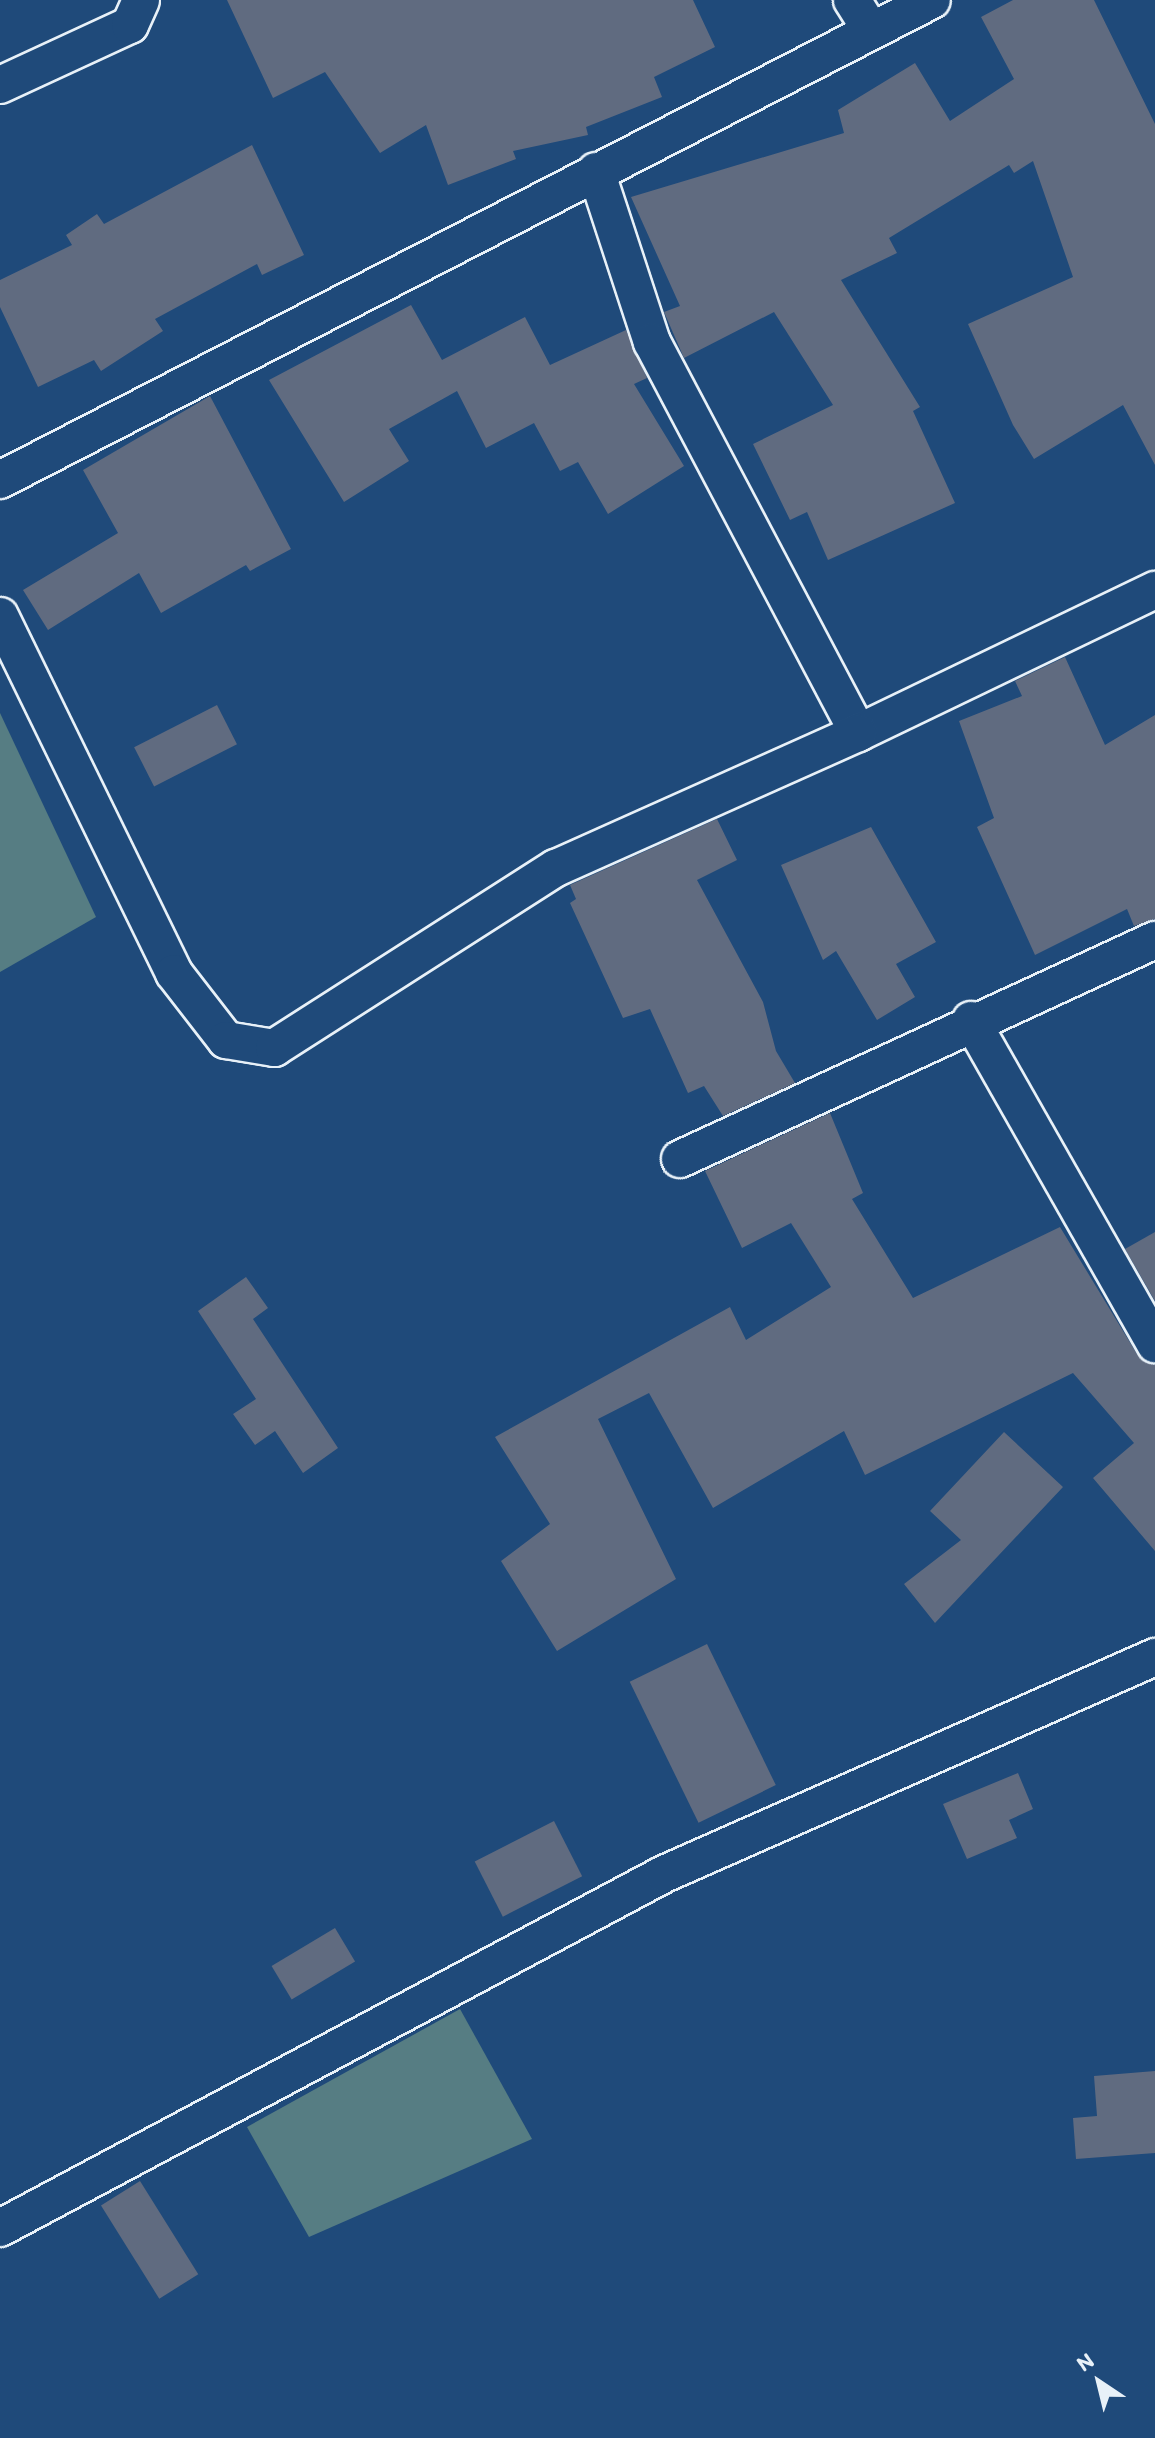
<!DOCTYPE html>
<style>
body{margin:0}
#map{position:relative;width:1155px;height:2438px;overflow:hidden;background:#1f4a7a;font-family:Itim,sans-serif}
div>[style]{position:absolute}
.green>*{inset:0;background:#567d83}
.building>*{inset:0;background:#606b80;transform-origin:0 0}
.roads{filter:drop-shadow(2px 0 #e8f1f8) drop-shadow(-2px 0 #e8f1f8) drop-shadow(0 2px #e8f1f8) drop-shadow(0 -2px #e8f1f8)}
.street>*{height:36px;margin:-18px;padding:0 18px;transform-origin:18px;border-radius:18px;background:#1f4a7a}
span{translate:-50% -50%;white-space:nowrap;text-align:center;line-height:1.15;-webkit-text-stroke:7px #1f4a7a;paint-order:stroke}
.north{position:absolute;left:1059px;top:2342px;width:80px;height:80px;-webkit-text-stroke:6px #1f4a7a;paint-order:stroke;rotate:325deg;font-size:22px;font-weight:700;line-height:32px;text-align:center;color:#e8f1f8}
.north::after{content:'';display:block;margin:auto;width:28px;height:36px;background:#e8f1f8;clip-path:polygon(50% 0,100% 100%,50% 72%,0 100%)}
</style>
<div id="map">
<div class="green">
<div style="clip-path:polygon(0 713px,96px 917px,0 972px)"></div>
<div style="clip-path:polygon(460px 2009px,532px 2139px,309px 2237px,247px 2127px)"></div>
</div>
<div class="building">
<div style="clip-path:polygon(227px 0,693px 0,715px 47px,654px 77px,662px 97px,586px 127px,588px 135px,513px 151px,516px 159px,448px 185px,426px 125px,380px 153px,325px 72px,273px 98px)"></div>
<div style="clip-path:polygon(1013px 0,1094px 0,1155px 124px,1155px 465px,1123px 405px,1034px 459px,1013px 425px,968px 324px,1073px 277px,1033px 161px,1014px 173px,1009px 165px,889px 238px,897px 253px,841px 280px,920px 407px,913px 411px,955px 503px,828px 560px,807px 512px,790px 520px,753px 444px,833px 405px,774px 312px,684px 358px,664px 312px,680px 306px,631px 197px,844px 133px,838px 110px,915px 63px,950px 121px,1014px 79px,981px 17px)"></div>
<div style="clip-path:polygon(252px 145px,304px 255px,262px 275px,257px 264px,155px 319px,163px 331px,101px 371px,94px 360px,38px 387px,0 307px,0 280px,72px 245px,66px 235px,97px 214px,104px 224px)"></div>
<div style="clip-path:polygon(411px 305px,442px 360px,525px 317px,550px 365px,626px 330px,647px 378px,634px 384px,684px 466px,608px 514px,578px 462px,560px 471px,534px 423px,486px 448px,457px 391px,389px 429px,409px 461px,344px 502px,269px 380px)"></div>
<div style="clip-path:polygon(210px 396px,291px 549px,250px 571px,246px 565px,161px 613px,139px 573px,48px 630px,23px 590px,118px 533px,83px 470px)"></div>
<div style="clip-path:polygon(1065px 657px,1105px 745px,1155px 715px,1155px 919px,1134px 926px,1127px 909px,1035px 955px,977px 827px,994px 818px,959px 721px,1022px 696px,1015px 681px)"></div>
<div style="left:217px;top:705px;width:44px;height:93px;rotate:63deg"></div>
<div style="clip-path:polygon(717px 819px,737px 860px,697px 880px,763px 1002px,776px 1051px,795px 1083px,723px 1116px,704px 1086px,688px 1093px,650px 1009px,623px 1018px,570px 903px,576px 899px,570px 885px)"></div>
<div style="clip-path:polygon(871px 827px,936px 942px,896px 964px,915px 997px,877px 1020px,836px 951px,823px 960px,781px 865px)"></div>
<div style="clip-path:polygon(830px 1113px,863px 1193px,852px 1199px,913px 1298px,1060px 1227px,1137px 1354px,1155px 1365px,1155px 1551px,1093px 1478px,1134px 1443px,1073px 1373px,865px 1475px,844px 1431px,713px 1508px,649px 1393px,598px 1419px,676px 1579px,557px 1651px,501px 1561px,550px 1524px,495px 1437px,730px 1307px,746px 1340px,831px 1287px,791px 1223px,742px 1248px,705px 1171px)"></div>
<div style="clip-path:polygon(1155px 1232px,1155px 1301px,1125px 1249px)"></div>
<div style="clip-path:polygon(246px 1277px,268px 1308px,253px 1319px,338px 1448px,303px 1473px,275px 1431px,255px 1445px,233px 1414px,256px 1399px,198px 1311px)"></div>
<div style="clip-path:polygon(1004px 1432px,1063px 1487px,935px 1623px,904px 1584px,961px 1540px,930px 1511px)"></div>
<div style="left:707px;top:1644px;width:157px;height:86px;rotate:64deg"></div>
<div style="clip-path:polygon(1018px 1773px,1033px 1809px,1009px 1820px,1017px 1838px,967px 1859px,943px 1804px)"></div>
<div style="left:554px;top:1821px;width:62px;height:89px;rotate:63deg"></div>
<div style="left:335px;top:1928px;width:39px;height:74px;rotate:59deg"></div>
<div style="clip-path:polygon(1155px 2071px,1155px 2153px,1076px 2159px,1073px 2118px,1097px 2116px,1094px 2076px)"></div>
<div style="left:140px;top:2181px;width:110px;height:46px;rotate:58deg"></div>
</div>
<div class="roads">
<div class="street">
<div style="left:852px;top:0;width:36px;rotate:58deg"></div>
<div style="left:0;top:85px;width:143px;rotate:-24.8deg"></div>
<div style="left:130px;top:25px;width:27px;rotate:-66deg"></div>
<div style="left:596px;top:171px;width:180px;rotate:71.9deg"></div>
<div style="left:652px;top:342px;width:442px;rotate:62.2deg"></div>
<div style="left:858px;top:733px;width:330px;rotate:-25.7deg"></div>
<div style="left:0;top:480px;width:1048px;rotate:-27.25deg"></div>
<div style="left:0;top:616px;width:397px;rotate:64deg"></div>
<div style="left:174px;top:973px;width:85px;rotate:52.2deg"></div>
<div style="left:226px;top:1040px;width:49px;rotate:9.5deg"></div>
<div style="left:274px;top:1048px;width:335px;rotate:-32.6deg"></div>
<div style="left:556px;top:868px;width:331px;rotate:-24.1deg"></div>
<div style="left:971px;top:1020px;width:373px;rotate:60.4deg"></div>
<div style="left:680px;top:1159px;width:523px;rotate:-24.75deg"></div>
<div style="left:0;top:2228px;width:752px;rotate:-28.06deg"></div>
<div style="left:664px;top:1874px;width:537px;rotate:-23.84deg"></div>
</div>
</div>
<div class="north">N</div>
</div>
